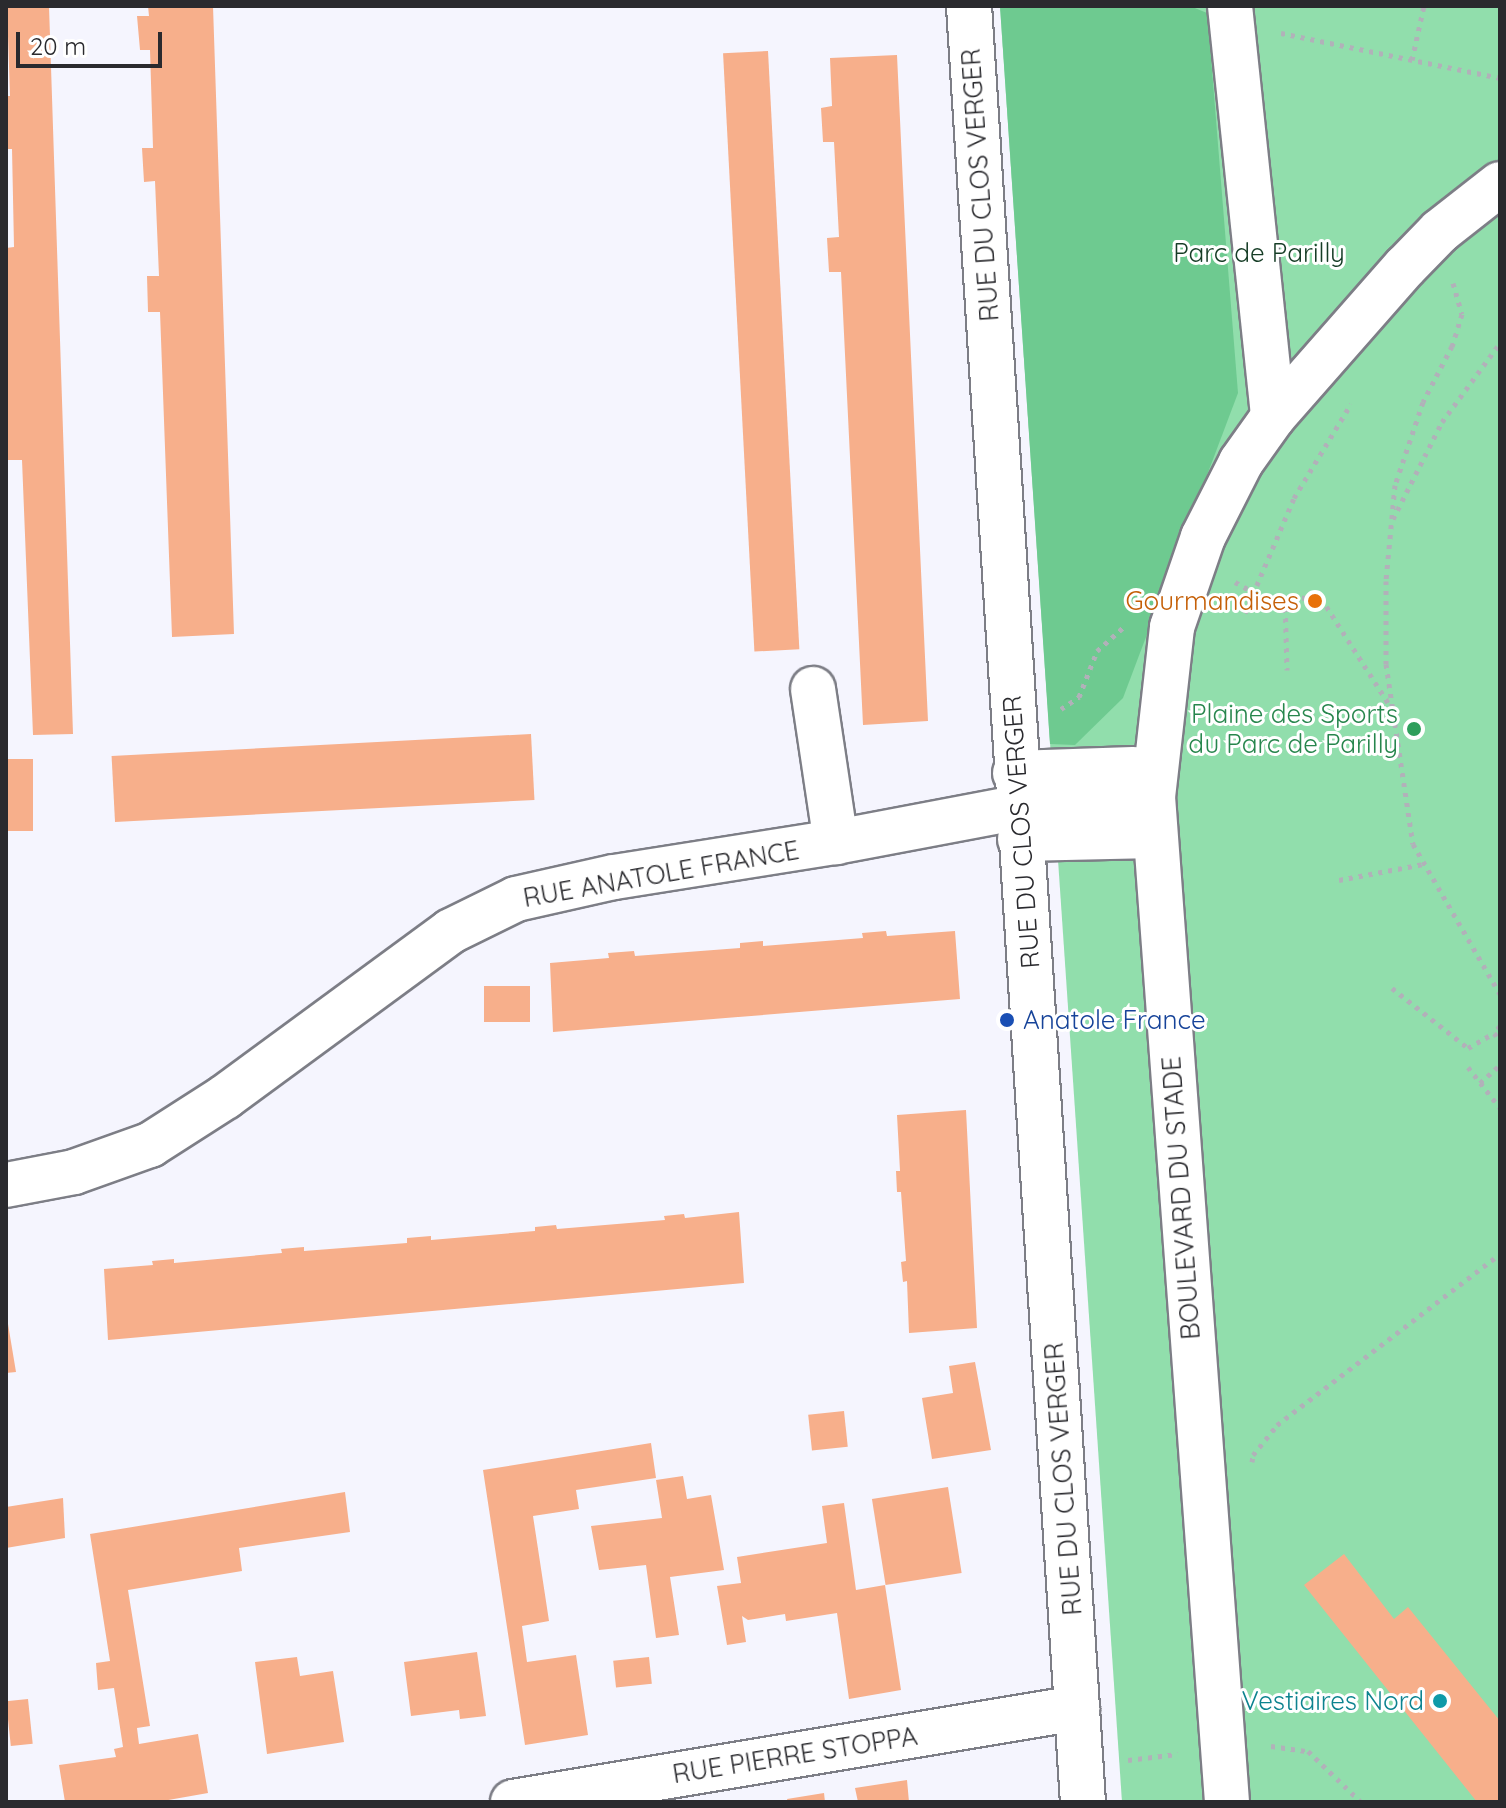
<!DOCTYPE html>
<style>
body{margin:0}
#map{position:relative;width:1506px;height:1808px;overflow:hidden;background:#f5f5fe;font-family:Quicksand,sans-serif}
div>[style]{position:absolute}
.green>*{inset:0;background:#91deac}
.forest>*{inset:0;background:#6eca90}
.building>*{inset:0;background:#f7af8b;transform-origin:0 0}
.path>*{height:5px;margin-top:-2.5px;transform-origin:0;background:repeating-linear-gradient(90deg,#b1b1b9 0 4px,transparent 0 10px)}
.roads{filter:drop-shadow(2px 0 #7d7e86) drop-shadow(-2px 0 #7d7e86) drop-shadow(0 2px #7d7e86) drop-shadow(0 -2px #7d7e86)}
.minor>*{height:44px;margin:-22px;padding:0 22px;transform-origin:22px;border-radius:22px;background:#fff}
.dots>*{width:22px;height:22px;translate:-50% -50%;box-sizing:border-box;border:4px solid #fff;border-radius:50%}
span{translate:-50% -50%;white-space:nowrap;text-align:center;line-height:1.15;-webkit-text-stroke:6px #fff;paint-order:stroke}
.street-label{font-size:26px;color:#2a2a2e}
.park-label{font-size:26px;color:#163d26}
.food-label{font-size:26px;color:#c56008}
.right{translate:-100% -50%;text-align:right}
.leisure-label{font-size:26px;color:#27864d}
.transit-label{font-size:26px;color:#164399}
.left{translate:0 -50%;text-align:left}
.culture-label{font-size:26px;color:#0d838f}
.frame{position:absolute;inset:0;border:8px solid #2a2a2e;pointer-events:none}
.scale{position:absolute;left:16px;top:32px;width:146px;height:36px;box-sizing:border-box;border:4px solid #2a2a2e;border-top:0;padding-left:10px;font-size:24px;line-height:28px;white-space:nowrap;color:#2a2a2e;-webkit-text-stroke:6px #fff;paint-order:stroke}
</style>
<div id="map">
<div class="green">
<div style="clip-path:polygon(1000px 6px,1500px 6px,1500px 1802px,1122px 1802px)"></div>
</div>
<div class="forest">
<div style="clip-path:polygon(1000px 6px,1190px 6px,1207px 13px,1208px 20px,1238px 393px,1123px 698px,1075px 745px,1050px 744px)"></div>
</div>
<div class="building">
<div style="clip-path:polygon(7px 6px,49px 6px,73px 734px,33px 735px,22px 460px,6px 460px,6px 248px,14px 247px,12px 149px,6px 149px,6px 96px,10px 96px)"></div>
<div style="clip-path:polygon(148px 6px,213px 6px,234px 634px,172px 637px,160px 312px,148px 312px,147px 276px,159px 276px,155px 181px,144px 182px,142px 148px,153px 148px,150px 50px,140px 50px,137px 16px,149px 16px)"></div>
<div style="left:768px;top:51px;width:599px;height:45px;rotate:87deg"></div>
<div style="clip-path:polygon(897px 55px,928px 721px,863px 725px,841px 272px,829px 272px,827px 238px,839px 237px,834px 142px,823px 142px,821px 108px,832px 106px,830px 58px)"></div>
<div style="left:531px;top:734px;width:66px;height:420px;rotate:87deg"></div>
<div style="left:6px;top:759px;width:27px;height:72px"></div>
<div style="clip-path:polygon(886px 931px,887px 936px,955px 931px,960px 999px,553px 1032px,550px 963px,609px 958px,608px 953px,634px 951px,635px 956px,740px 948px,740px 943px,763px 941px,763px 946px,863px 938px,862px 933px)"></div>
<div style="left:484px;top:986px;width:46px;height:36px"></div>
<div style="clip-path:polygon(966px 1110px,977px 1328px,909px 1333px,907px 1281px,903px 1282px,901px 1262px,906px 1261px,901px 1192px,897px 1192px,896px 1171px,900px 1171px,897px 1115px)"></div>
<div style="clip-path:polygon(739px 1212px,744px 1283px,108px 1340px,104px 1269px,153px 1265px,152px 1261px,174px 1259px,174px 1263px,282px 1253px,281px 1249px,304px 1247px,304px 1251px,407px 1243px,407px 1238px,431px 1236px,431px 1240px,535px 1231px,535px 1227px,556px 1225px,557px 1229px,665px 1220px,664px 1216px,684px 1214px,685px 1218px)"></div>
<div style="clip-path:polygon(6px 1312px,16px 1372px,6px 1373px)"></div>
<div style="clip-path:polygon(975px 1362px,991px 1450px,932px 1459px,922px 1398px,953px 1393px,949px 1366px)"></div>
<div style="left:844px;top:1411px;width:36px;height:36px;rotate:84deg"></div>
<div style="clip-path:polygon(651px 1443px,656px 1478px,576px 1490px,579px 1509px,533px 1516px,549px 1621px,522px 1626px,527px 1662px,576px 1655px,588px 1735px,525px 1745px,483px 1470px)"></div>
<div style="clip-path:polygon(683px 1476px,687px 1499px,711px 1495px,724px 1570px,670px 1577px,679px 1635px,656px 1638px,646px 1565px,599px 1570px,591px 1526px,662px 1518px,656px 1480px)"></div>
<div style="left:948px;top:1487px;width:87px;height:77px;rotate:81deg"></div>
<div style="clip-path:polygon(345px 1492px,350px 1532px,239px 1548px,242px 1571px,128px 1590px,150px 1726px,137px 1728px,139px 1744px,198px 1734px,208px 1793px,157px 1802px,65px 1802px,59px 1765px,116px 1757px,114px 1749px,123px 1747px,114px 1688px,98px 1690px,96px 1663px,110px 1661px,90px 1534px)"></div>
<div style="clip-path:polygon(63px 1498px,65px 1538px,6px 1548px,6px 1507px)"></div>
<div style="clip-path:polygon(844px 1503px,856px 1590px,885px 1585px,901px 1690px,849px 1699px,837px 1613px,786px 1621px,785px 1614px,748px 1620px,742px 1616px,746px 1642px,727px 1645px,717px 1586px,741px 1583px,737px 1557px,827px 1543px,822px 1506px)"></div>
<div style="clip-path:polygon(1344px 1554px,1394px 1619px,1408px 1607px,1500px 1721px,1500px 1802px,1477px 1802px,1304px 1585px)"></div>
<div style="clip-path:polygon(477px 1652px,486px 1716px,460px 1719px,459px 1710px,411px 1716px,404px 1662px)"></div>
<div style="clip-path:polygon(297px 1657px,300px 1676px,333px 1671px,344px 1742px,267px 1754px,255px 1662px)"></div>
<div style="left:649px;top:1657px;width:27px;height:36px;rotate:84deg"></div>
<div style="left:28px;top:1699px;width:45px;height:22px;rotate:84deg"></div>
<div style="clip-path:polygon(907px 1780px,909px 1802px,858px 1802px,855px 1788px)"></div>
<div style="clip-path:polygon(824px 1793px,825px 1802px,788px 1802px,787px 1799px)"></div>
</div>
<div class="path">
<div style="left:1281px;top:33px;width:224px;rotate:11.6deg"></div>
<div style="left:1412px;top:60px;width:55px;rotate:-77.5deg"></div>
<div style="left:1453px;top:283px;width:32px;rotate:74deg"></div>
<div style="left:1462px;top:314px;width:34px;rotate:107deg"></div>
<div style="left:1452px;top:346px;width:63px;rotate:117.4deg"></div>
<div style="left:1423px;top:402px;width:88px;rotate:108.6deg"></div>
<div style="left:1395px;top:485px;width:96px;rotate:95.4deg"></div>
<div style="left:1386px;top:581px;width:83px;rotate:90deg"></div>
<div style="left:1386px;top:664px;width:182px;rotate:81.5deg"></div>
<div style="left:1413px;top:844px;width:173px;rotate:59.9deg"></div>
<div style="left:1393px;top:519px;width:109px;rotate:-63.2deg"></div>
<div style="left:1442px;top:422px;width:98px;rotate:-53.7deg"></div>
<div style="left:1235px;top:582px;width:31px;rotate:29deg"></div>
<div style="left:1262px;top:597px;width:59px;rotate:1deg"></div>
<div style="left:1321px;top:598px;width:132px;rotate:57.4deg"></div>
<div style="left:1285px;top:598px;width:72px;rotate:88.4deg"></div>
<div style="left:1245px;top:613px;width:125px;rotate:-66.9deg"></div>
<div style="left:1294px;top:498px;width:110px;rotate:-58.8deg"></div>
<div style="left:1061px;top:709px;width:22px;rotate:-34deg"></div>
<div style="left:1079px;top:697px;width:49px;rotate:-68.6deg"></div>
<div style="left:1097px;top:651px;width:39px;rotate:-42deg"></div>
<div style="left:1339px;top:880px;width:86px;rotate:-10.7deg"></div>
<div style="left:1392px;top:988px;width:97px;rotate:38.3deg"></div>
<div style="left:1468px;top:1048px;width:30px;rotate:-30deg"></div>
<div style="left:1500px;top:1026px;width:9px;rotate:131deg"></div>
<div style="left:1494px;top:1033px;width:9px;rotate:49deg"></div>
<div style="left:1468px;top:1067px;width:52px;rotate:52deg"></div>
<div style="left:1480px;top:1083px;width:27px;rotate:-42deg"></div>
<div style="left:1252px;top:1462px;width:7px;rotate:-82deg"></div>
<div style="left:1253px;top:1455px;width:38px;rotate:-51deg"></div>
<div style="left:1277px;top:1425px;width:281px;rotate:-37.5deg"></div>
<div style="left:1271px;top:1746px;width:37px;rotate:8deg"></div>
<div style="left:1308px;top:1751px;width:74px;rotate:43.9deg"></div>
<div style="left:1128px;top:1760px;width:50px;rotate:-6.8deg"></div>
</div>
<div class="roads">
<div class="minor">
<div style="left:969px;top:6px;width:1800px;rotate:86.37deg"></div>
<div style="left:1230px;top:6px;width:413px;rotate:84deg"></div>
<div style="left:813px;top:689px;width:155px;rotate:81.5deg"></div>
<div style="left:1015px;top:773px;width:118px;rotate:-1.9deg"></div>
<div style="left:1020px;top:839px;width:135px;rotate:-1.3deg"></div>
<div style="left:6px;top:1185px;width:69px;rotate:-10.8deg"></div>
<div style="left:74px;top:1172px;width:81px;rotate:-19.6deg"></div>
<div style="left:150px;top:1145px;width:89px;rotate:-32.6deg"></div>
<div style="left:225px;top:1097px;width:280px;rotate:-36.3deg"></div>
<div style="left:451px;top:931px;width:72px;rotate:-26.2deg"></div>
<div style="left:516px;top:899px;width:100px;rotate:-12.7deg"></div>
<div style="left:614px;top:877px;width:225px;rotate:-9deg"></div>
<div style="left:836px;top:842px;width:221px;rotate:-10.7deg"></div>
<div style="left:1053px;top:801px;width:100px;rotate:-2.3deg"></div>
<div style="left:513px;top:1802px;width:572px;rotate:-9.46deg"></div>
<div style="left:1227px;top:1802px;width:1008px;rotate:-94.21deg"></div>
<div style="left:1153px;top:797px;width:171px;rotate:-83.6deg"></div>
<div style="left:1172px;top:627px;width:95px;rotate:-71deg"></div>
<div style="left:1203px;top:537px;width:84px;rotate:-63.1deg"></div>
<div style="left:1241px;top:462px;width:55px;rotate:-54.6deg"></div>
<div style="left:1273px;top:417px;width:200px;rotate:-48.7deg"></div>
<div style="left:1405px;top:267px;width:50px;rotate:-45.8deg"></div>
<div style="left:1440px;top:231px;width:76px;rotate:-38.1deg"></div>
</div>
</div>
<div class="dots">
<div style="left:1315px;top:601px;background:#e8710a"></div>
<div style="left:1414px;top:729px;background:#2e9e5b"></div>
<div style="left:1007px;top:1020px;background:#1a4fb4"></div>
<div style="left:1440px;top:1701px;background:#0f9aa8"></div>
</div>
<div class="street-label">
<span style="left:980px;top:185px;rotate:-94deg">RUE DU CLOS VERGER</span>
<span style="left:1021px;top:832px;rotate:-94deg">RUE DU CLOS VERGER</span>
<span style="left:661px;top:874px;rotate:-10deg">RUE ANATOLE FRANCE</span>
<span style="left:1181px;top:1198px;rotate:-94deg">BOULEVARD DU STADE</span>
<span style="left:1063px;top:1479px;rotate:-94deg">RUE DU CLOS VERGER</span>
<span style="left:795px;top:1755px;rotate:-9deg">RUE PIERRE STOPPA</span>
</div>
<div class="park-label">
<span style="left:1259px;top:253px">Parc de Parilly</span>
</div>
<div class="food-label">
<span class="right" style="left:1299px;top:601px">Gourmandises</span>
</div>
<div class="leisure-label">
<span class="right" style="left:1398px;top:729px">Plaine des Sports<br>du Parc de Parilly</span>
</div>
<div class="transit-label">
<span class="left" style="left:1023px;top:1020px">Anatole France</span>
</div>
<div class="culture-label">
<span class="right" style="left:1424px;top:1701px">Vestiaires Nord</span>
</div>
<div class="frame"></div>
<div class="scale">20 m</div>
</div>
